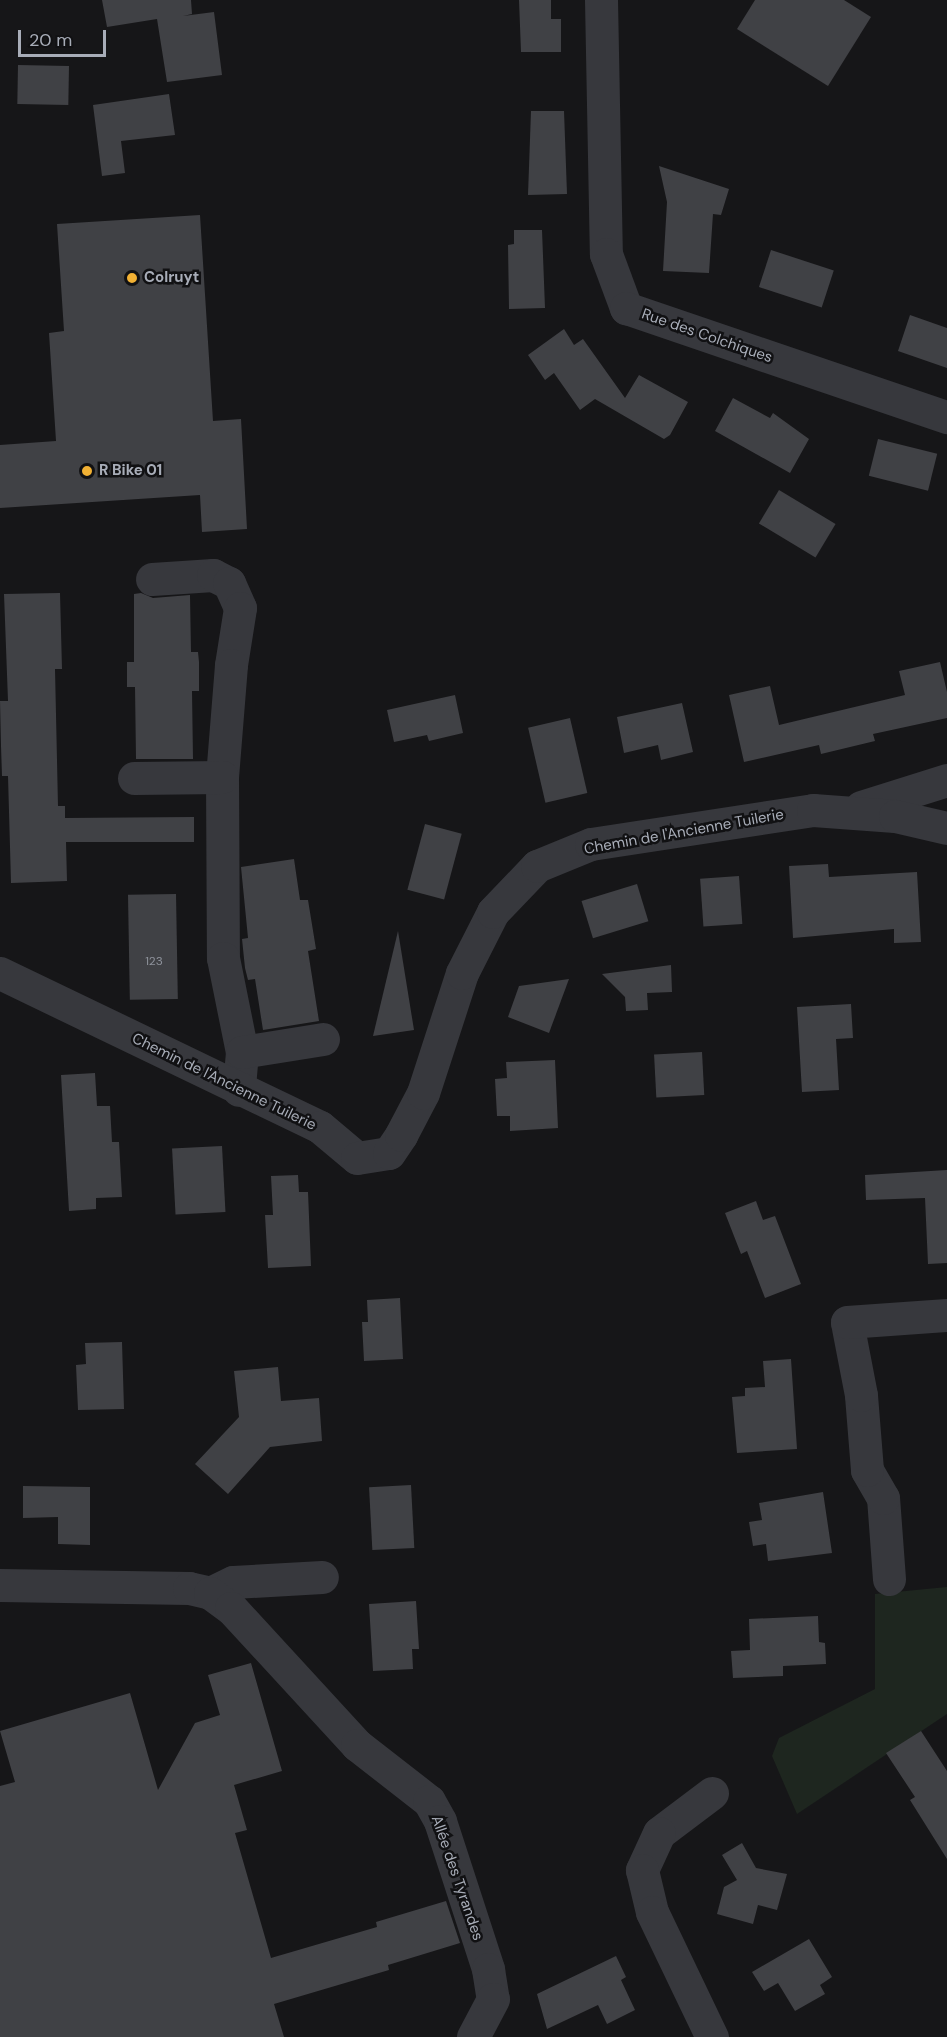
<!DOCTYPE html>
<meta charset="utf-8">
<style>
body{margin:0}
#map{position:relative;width:947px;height:2037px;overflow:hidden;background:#161618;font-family:"DM Sans",sans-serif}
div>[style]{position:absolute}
.green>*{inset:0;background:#1e261f}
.building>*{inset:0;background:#404145;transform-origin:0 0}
.minor>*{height:33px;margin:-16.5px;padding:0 16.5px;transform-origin:16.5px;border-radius:16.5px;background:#37383d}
.dots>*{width:16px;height:16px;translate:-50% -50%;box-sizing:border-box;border:3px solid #111113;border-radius:50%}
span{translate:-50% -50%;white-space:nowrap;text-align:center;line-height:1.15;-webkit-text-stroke:5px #111113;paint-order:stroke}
.number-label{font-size:12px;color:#8e929b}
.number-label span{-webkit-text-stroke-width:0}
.poi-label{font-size:15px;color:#a8adb8;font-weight:700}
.left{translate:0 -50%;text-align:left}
.street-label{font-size:15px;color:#a8adb8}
.scale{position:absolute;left:18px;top:30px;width:88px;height:27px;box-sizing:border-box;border:3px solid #a8adb8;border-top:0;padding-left:8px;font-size:18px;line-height:21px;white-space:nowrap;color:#a8adb8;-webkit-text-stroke:4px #111113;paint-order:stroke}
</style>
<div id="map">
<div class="green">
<div style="clip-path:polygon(947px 1587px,947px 1714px,797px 1814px,772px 1756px,779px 1738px,875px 1689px,875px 1594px)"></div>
</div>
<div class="building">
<div style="clip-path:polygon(102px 0,191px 0,192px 14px,183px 16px,214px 12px,222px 75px,167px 82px,157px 19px,107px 27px)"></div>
<div style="clip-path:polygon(519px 0,551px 0,551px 19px,561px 19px,561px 52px,521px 52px)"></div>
<div style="clip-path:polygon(755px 0,844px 0,871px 17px,828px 86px,737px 29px)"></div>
<div style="left:18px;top:65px;width:51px;height:39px;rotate:1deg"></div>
<div style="clip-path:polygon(169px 94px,175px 135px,121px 141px,125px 173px,102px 176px,93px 105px)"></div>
<div style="clip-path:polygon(531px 111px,564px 111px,567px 194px,528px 195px)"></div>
<div style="clip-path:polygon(659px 166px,729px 189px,721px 215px,713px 214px,709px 273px,663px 271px,667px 202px)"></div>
<div style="clip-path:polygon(200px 215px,213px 421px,241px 419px,247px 529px,202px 532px,200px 495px,0 508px,0 445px,56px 441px,49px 333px,64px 331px,57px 224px)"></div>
<div style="clip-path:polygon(514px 230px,542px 230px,545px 308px,509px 309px,508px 245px,514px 244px)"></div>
<div style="left:771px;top:250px;width:66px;height:39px;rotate:18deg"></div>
<div style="clip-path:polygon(910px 315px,947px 328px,947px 368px,898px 351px)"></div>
<div style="clip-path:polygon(564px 329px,574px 345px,583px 339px,625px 398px,639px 375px,688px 402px,670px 435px,664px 439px,595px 399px,580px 410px,554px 373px,545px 380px,528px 355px)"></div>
<div style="clip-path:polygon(733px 398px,770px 418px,773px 413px,809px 439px,790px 473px,715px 431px)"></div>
<div style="left:878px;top:439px;width:61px;height:38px;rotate:14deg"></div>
<div style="left:779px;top:490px;width:66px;height:39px;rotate:31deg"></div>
<div style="clip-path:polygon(60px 593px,62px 669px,55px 669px,58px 806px,65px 806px,65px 818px,194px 817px,194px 842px,66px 842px,67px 881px,11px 883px,8px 776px,2px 776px,1px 746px,0 701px,8px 701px,4px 594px)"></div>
<div style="clip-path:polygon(141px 593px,153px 598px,190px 595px,191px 652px,198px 652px,199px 662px,199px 691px,192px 691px,193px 759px,136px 759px,135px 687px,127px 687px,127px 662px,134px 662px,134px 594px)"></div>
<div style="clip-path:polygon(940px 662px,947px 692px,947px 718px,873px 734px,875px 741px,821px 754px,819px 745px,744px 762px,729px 695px,770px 686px,779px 725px,905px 695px,899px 671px)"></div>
<div style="clip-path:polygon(455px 695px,463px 733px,429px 741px,427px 735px,394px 742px,387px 710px)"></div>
<div style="clip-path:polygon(682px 703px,693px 752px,661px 760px,658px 745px,624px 753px,617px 717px)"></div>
<div style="left:570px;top:718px;width:77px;height:43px;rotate:77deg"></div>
<div style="left:425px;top:824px;width:38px;height:68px;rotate:15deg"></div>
<div style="clip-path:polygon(294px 859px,300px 900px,308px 900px,316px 949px,308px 951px,319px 1021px,263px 1030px,255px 979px,248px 980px,245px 968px,242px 939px,248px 938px,241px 867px)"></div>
<div style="clip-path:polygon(828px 864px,829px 877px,917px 872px,921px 942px,894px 943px,894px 929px,793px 938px,789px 866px)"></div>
<div style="left:739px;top:876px;width:48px;height:39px;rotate:86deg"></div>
<div style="left:637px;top:884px;width:39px;height:58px;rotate:73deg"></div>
<div style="left:176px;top:894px;width:105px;height:48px;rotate:89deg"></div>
<div style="clip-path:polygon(398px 931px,414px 1030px,373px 1036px)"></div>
<div style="clip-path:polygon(671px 965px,672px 992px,647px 993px,648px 1010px,626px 1011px,625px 997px,602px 974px)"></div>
<div style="clip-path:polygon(569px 979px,549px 1033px,508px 1017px,519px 986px)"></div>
<div style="clip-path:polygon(851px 1004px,853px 1038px,836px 1039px,839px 1090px,802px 1092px,797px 1007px)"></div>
<div style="left:702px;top:1052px;width:43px;height:48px;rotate:87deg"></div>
<div style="clip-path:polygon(555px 1060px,558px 1128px,510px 1131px,510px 1116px,497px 1116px,495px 1079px,507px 1078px,506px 1062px)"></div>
<div style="clip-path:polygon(95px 1073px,97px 1106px,110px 1106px,112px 1142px,119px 1142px,122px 1197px,96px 1198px,96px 1209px,69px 1211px,61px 1075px)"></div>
<div style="left:222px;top:1146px;width:66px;height:50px;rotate:87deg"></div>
<div style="clip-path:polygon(947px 1170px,947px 1263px,928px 1264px,925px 1198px,866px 1200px,865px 1175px)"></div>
<div style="clip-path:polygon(298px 1175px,299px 1192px,308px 1192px,311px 1266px,268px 1268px,265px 1215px,273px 1215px,271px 1176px)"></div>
<div style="clip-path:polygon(756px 1201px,763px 1220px,775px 1216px,801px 1284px,765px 1298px,747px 1251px,741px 1254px,725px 1213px)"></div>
<div style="clip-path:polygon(400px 1298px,403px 1359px,364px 1361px,362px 1322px,368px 1322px,367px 1300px)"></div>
<div style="clip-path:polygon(122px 1342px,124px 1409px,78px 1410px,76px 1365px,86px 1364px,85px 1343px)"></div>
<div style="clip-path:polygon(791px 1359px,797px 1449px,737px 1453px,732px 1397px,745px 1396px,745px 1388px,765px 1387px,763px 1361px)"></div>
<div style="clip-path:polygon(278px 1367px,281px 1401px,319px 1398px,322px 1441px,270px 1447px,228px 1494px,195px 1464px,239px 1417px,234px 1371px)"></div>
<div style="left:411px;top:1485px;width:63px;height:42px;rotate:87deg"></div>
<div style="clip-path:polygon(23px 1486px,90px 1487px,90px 1545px,58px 1544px,58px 1517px,23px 1518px)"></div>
<div style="clip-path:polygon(823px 1492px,832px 1553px,768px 1561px,766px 1544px,753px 1546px,749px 1522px,762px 1520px,759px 1503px)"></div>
<div style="clip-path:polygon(416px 1601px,419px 1649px,412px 1649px,413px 1669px,373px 1671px,369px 1604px)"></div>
<div style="clip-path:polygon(818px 1616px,819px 1642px,825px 1643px,826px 1664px,783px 1666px,783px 1676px,733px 1678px,731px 1651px,750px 1650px,749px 1619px)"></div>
<div style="clip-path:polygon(251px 1663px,282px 1771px,234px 1785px,247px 1830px,235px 1833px,271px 1958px,377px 1927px,376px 1922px,446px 1901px,460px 1943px,388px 1965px,389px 1970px,274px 2004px,284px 2037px,0 2037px,0 1786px,15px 1782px,0 1731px,130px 1693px,158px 1790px,195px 1723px,220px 1715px,208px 1675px)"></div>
<div style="clip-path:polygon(921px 1731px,947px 1771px,947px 1859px,910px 1800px,915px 1797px,886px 1753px)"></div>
<div style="clip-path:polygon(742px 1843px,756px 1868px,787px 1874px,777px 1910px,758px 1905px,753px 1924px,717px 1914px,724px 1887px,737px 1880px,722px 1855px)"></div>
<div style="clip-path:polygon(809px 1939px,832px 1977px,820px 1985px,825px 1994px,795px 2011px,778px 1983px,764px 1991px,752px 1972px)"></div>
<div style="clip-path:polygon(616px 1956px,626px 1977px,621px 1980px,635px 2010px,607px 2024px,598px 2005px,547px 2029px,537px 1994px)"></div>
</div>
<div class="minor">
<div style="left:601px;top:0;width:254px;rotate:88.9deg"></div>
<div style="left:606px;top:254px;width:58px;rotate:69.7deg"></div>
<div style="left:626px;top:308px;width:339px;rotate:18.8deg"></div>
<div style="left:152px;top:579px;width:61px;rotate:-3.8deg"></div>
<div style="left:213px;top:575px;width:18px;rotate:27deg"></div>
<div style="left:229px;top:583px;width:27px;rotate:66deg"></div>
<div style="left:240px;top:608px;width:58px;rotate:99deg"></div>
<div style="left:231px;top:665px;width:112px;rotate:94.6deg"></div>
<div style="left:222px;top:777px;width:181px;rotate:89.7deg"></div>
<div style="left:223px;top:958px;width:96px;rotate:78.6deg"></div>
<div style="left:242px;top:1052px;width:38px;rotate:95deg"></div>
<div style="left:134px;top:778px;width:88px;rotate:-0.7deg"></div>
<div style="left:861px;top:807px;width:90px;rotate:-17.4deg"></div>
<div style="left:0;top:973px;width:355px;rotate:25.7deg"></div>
<div style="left:320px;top:1127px;width:48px;rotate:40deg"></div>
<div style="left:357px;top:1158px;width:32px;rotate:-9deg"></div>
<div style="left:389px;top:1153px;width:22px;rotate:-56deg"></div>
<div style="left:401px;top:1135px;width:47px;rotate:-62.4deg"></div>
<div style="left:423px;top:1093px;width:126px;rotate:-72deg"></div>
<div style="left:462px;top:973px;width:68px;rotate:-63.1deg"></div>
<div style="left:493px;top:912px;width:64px;rotate:-46.3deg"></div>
<div style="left:537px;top:866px;width:58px;rotate:-22.2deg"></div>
<div style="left:591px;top:844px;width:225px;rotate:-8.7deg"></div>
<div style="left:813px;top:810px;width:82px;rotate:4.2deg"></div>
<div style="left:895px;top:816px;width:53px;rotate:13deg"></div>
<div style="left:242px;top:1052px;width:82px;rotate:-9.1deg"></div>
<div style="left:889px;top:1579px;width:81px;rotate:-94.2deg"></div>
<div style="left:883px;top:1498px;width:32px;rotate:-120deg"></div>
<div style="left:867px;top:1470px;width:75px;rotate:-94.6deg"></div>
<div style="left:861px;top:1395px;width:74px;rotate:-100.9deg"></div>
<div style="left:847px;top:1322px;width:100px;rotate:-4deg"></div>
<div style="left:0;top:1585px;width:189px;rotate:0.9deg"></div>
<div style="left:189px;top:1588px;width:22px;rotate:13deg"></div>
<div style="left:210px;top:1593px;width:25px;rotate:-26deg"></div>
<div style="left:233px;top:1582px;width:89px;rotate:-3.2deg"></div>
<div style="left:210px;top:1593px;width:26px;rotate:36deg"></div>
<div style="left:231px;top:1608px;width:186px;rotate:47.4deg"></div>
<div style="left:357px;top:1745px;width:91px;rotate:37.9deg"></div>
<div style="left:429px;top:1801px;width:23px;rotate:61deg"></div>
<div style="left:440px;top:1821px;width:156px;rotate:72deg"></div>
<div style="left:488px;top:1969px;width:30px;rotate:81deg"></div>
<div style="left:493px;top:1999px;width:43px;rotate:117.8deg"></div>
<div style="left:712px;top:1793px;width:66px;rotate:143deg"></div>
<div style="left:659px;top:1833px;width:41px;rotate:114.7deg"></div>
<div style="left:642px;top:1870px;width:43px;rotate:76.6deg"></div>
<div style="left:652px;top:1912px;width:139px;rotate:64.4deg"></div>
</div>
<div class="dots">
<div style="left:132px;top:278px;background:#f2b134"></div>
<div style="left:87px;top:471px;background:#f2b134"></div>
</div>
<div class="number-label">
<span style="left:154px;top:962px">123</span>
</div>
<div class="poi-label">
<span class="left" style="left:144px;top:278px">Colruyt</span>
<span class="left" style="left:99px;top:471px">R Bike 01</span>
</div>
<div class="street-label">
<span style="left:707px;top:336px;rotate:19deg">Rue des Colchiques</span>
<span style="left:684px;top:832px;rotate:-10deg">Chemin de l'Ancienne Tuilerie</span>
<span style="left:224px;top:1082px;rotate:26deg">Chemin de l'Ancienne Tuilerie</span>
<span style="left:457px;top:1878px;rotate:71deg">Allée des Tyrandes</span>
</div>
<div class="scale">20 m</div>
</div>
